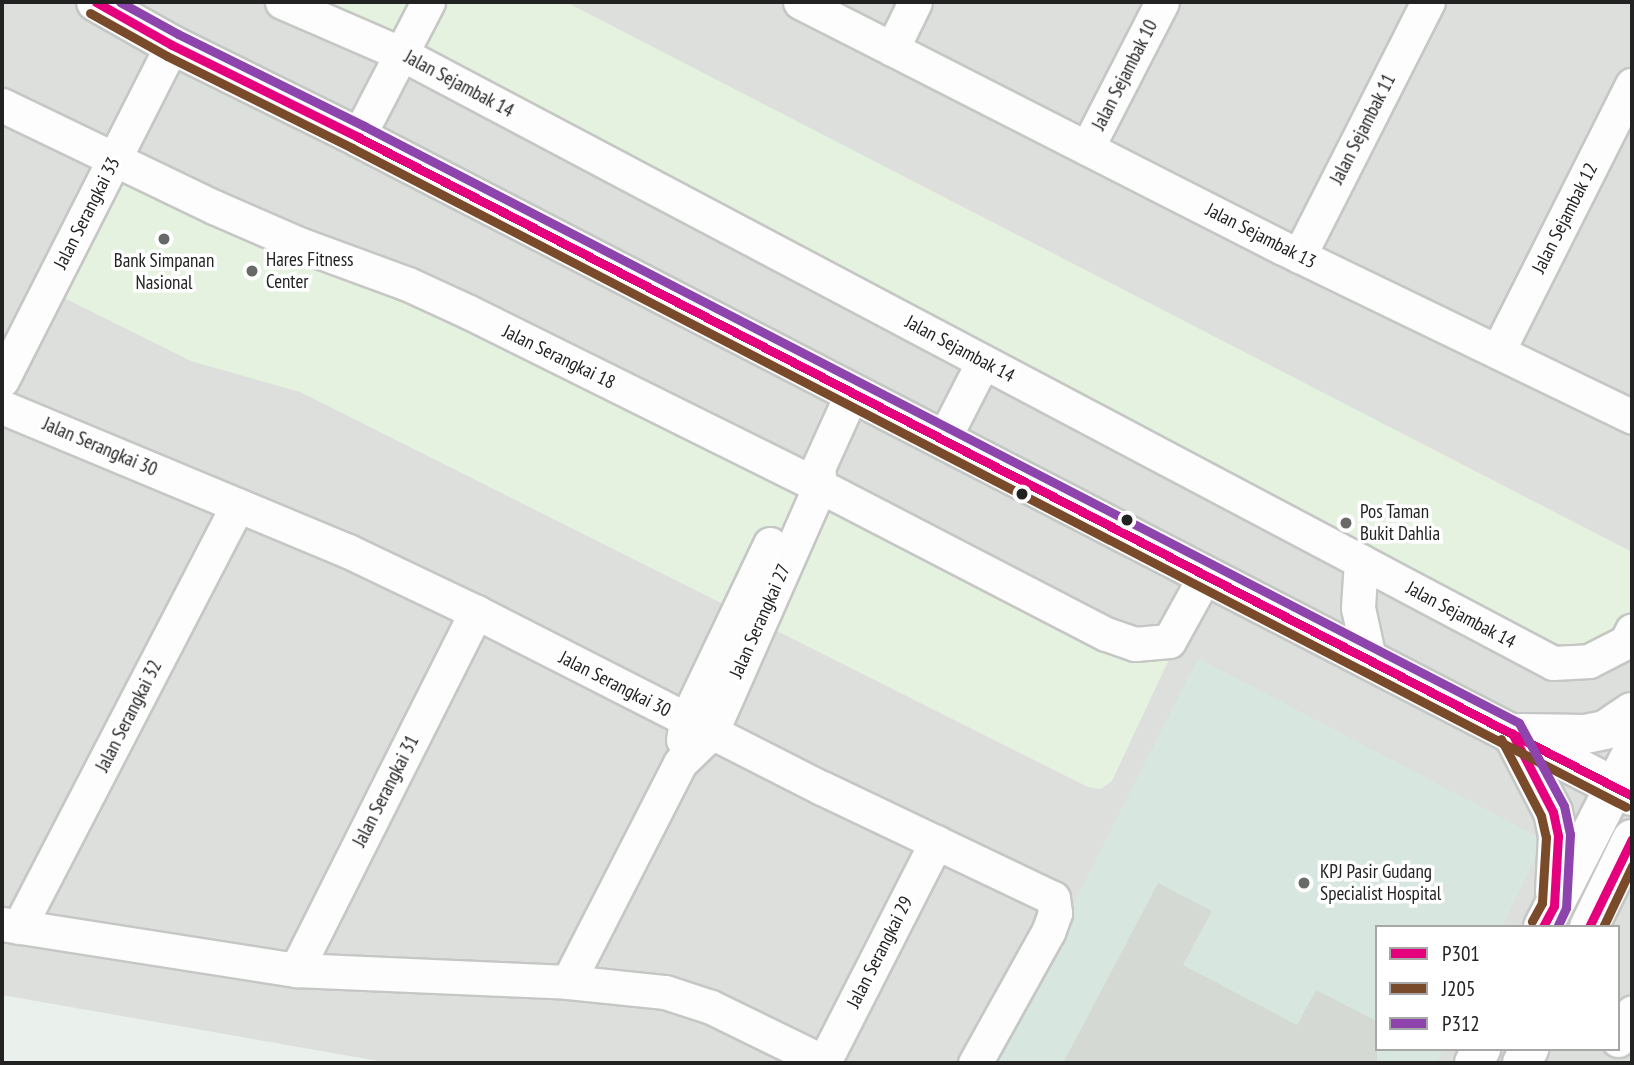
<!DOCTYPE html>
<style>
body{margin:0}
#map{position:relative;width:1634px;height:1065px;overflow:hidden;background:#eaf0eb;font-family:"PT Sans Narrow",sans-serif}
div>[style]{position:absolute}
.residential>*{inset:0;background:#dcdfdc}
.commercial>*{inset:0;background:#e6f2e0}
.education>*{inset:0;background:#d7e7df}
.building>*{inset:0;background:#d4d9d4}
.roads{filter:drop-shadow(2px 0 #c5c7c5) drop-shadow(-2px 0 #c5c7c5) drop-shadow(0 2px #c5c7c5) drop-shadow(0 -2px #c5c7c5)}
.minor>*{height:33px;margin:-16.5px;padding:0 16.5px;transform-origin:16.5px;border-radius:16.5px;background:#fcfdfc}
.tertiary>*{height:38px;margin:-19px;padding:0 19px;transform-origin:19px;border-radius:19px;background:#fcfdfc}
.bus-1>*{height:9px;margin:-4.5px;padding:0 4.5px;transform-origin:4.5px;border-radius:4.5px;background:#e5007d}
.bus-2>*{height:9px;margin:-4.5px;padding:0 4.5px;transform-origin:4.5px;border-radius:4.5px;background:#7a4b2a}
.bus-3>*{height:9px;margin:-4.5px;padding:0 4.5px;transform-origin:4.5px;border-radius:4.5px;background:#8e44ad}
.dots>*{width:19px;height:19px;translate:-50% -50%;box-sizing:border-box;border:4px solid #fff;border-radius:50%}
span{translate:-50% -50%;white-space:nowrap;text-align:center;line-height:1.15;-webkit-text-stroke:7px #fff;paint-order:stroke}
.street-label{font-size:19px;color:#222}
.poi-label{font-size:19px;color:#222}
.left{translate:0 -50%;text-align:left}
.frame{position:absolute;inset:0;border:4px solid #222;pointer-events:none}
.legend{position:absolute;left:1375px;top:925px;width:245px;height:126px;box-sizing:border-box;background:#fff;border:2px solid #a7a7a7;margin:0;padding:9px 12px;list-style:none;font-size:21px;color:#222}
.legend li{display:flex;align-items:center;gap:14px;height:35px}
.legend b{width:35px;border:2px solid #a7a7a7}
</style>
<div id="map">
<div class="residential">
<div style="clip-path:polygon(evenodd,2px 2px,1632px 2px,1632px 1063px,390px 1063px,2px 995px,2px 2px,1377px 927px,1618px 927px,1618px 1049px,1377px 1049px,1377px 927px)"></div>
</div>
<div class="commercial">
<div style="clip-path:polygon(260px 2px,566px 2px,1632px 552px,1632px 651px,1592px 673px,423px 75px)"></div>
<div style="clip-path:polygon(129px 152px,1171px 655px,1112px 781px,1101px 789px,1088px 787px,300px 392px,191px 361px,56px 294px)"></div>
</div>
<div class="education">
<div style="clip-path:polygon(1198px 658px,1544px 840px,1502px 927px,1377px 927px,1377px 1049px,1443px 1049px,1437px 1063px,993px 1063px)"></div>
</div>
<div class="building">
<div style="clip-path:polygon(1158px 883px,1212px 911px,1183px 965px,1297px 1025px,1316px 990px,1377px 1021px,1377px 1063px,1063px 1063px)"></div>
</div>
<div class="roads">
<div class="minor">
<div style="left:282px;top:2px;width:131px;rotate:23.4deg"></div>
<div style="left:402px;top:54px;width:1302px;rotate:27.88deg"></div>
<div style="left:1553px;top:663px;width:36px;rotate:-3deg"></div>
<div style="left:1589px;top:661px;width:42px;rotate:-27.2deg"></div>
<div style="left:1626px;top:642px;width:13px;rotate:-63deg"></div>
<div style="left:800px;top:2px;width:542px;rotate:26.99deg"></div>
<div style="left:1283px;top:248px;width:388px;rotate:25.8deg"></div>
<div style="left:892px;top:49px;width:52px;rotate:-63.9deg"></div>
<div style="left:2px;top:105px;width:235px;rotate:25.7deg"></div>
<div style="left:214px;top:207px;width:93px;rotate:23.5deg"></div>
<div style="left:299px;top:244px;width:116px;rotate:20.2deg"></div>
<div style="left:408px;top:284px;width:67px;rotate:24.7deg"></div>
<div style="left:469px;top:312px;width:392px;rotate:26.4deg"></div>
<div style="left:820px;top:486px;width:322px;rotate:27.4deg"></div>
<div style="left:1106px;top:634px;width:31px;rotate:19deg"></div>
<div style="left:1135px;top:644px;width:34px;rotate:-5deg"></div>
<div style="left:1169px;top:641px;width:74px;rotate:-61deg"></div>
<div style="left:358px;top:137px;width:152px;rotate:-62.6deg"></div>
<div style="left:1087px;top:148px;width:164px;rotate:-62.8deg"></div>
<div style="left:1299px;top:256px;width:285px;rotate:-63.1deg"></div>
<div style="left:1498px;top:351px;width:298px;rotate:-63.3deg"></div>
<div style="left:2px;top:380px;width:376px;rotate:-63.1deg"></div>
<div style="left:2px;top:407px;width:375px;rotate:22.6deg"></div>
<div style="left:348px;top:551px;width:142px;rotate:25.5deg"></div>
<div style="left:476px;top:612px;width:388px;rotate:27deg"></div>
<div style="left:822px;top:788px;width:256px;rotate:25.5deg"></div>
<div style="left:1053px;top:898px;width:15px;rotate:82deg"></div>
<div style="left:1055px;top:913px;width:20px;rotate:110deg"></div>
<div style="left:1048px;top:932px;width:150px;rotate:119.1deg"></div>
<div style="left:943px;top:440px;width:88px;rotate:-62.9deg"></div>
<div style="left:1361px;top:561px;width:47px;rotate:93.7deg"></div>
<div style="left:1358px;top:608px;width:51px;rotate:77.6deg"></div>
<div style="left:683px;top:740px;width:20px;rotate:-81deg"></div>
<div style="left:686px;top:720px;width:195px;rotate:-64.5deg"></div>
<div style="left:2px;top:924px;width:298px;rotate:8.9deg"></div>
<div style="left:296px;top:970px;width:272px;rotate:2.5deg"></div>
<div style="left:568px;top:982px;width:98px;rotate:5.9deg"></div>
<div style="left:665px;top:992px;width:48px;rotate:18.1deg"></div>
<div style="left:711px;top:1007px;width:128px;rotate:26deg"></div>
<div style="left:19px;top:927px;width:475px;rotate:-62.6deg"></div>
<div style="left:296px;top:970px;width:401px;rotate:-63.3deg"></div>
<div style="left:568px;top:982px;width:246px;rotate:-62.9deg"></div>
<div style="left:680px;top:763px;width:43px;rotate:-44.1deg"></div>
<div style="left:711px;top:733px;width:270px;rotate:-66.2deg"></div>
<div style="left:820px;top:486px;width:18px;rotate:-96deg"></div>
<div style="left:818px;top:468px;width:82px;rotate:-65.6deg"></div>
<div style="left:1618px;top:1040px;width:31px;rotate:-63deg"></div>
<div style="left:824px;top:1062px;width:247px;rotate:-63deg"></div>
</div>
<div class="tertiary">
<div style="left:96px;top:2px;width:87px;rotate:29.5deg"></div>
<div style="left:172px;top:45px;width:208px;rotate:26.3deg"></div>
<div style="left:358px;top:137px;width:1434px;rotate:27.35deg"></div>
<div style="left:1512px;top:733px;width:89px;rotate:62.6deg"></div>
<div style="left:1553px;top:812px;width:25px;rotate:78deg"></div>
<div style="left:1558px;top:836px;width:56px;rotate:93.1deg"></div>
<div style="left:1521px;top:733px;width:64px;rotate:0.9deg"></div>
<div style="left:1585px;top:734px;width:20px;rotate:-11deg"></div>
<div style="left:1605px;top:730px;width:32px;rotate:-34deg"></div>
<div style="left:1543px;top:927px;width:196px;rotate:-63deg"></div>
<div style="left:1589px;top:927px;width:98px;rotate:-64deg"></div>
<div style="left:1474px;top:1063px;width:16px;rotate:-63deg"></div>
<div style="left:1522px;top:1063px;width:16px;rotate:-63deg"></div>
</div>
</div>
<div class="bus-1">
<div style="left:96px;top:2px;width:87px;rotate:29.5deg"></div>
<div style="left:172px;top:45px;width:208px;rotate:26.3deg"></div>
<div style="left:358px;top:137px;width:1434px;rotate:27.35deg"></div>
<div style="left:1512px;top:733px;width:89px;rotate:62.6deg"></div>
<div style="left:1553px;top:812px;width:25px;rotate:78deg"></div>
<div style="left:1558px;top:836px;width:70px;rotate:93.3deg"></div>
<div style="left:1554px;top:906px;width:24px;rotate:118deg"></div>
<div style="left:1589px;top:927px;width:98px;rotate:-64deg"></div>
</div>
<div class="bus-2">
<div style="left:90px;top:13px;width:88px;rotate:29.2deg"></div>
<div style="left:167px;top:56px;width:207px;rotate:26.4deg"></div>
<div style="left:352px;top:148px;width:1434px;rotate:27.35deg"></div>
<div style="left:1501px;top:739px;width:87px;rotate:62.5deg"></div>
<div style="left:1541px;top:816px;width:22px;rotate:77deg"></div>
<div style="left:1546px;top:837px;width:66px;rotate:93.5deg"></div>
<div style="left:1542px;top:903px;width:21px;rotate:119deg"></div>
<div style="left:1603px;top:927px;width:68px;rotate:-64.6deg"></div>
</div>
<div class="bus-3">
<div style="left:120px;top:2px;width:66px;rotate:28.9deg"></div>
<div style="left:178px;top:34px;width:208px;rotate:26.3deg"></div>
<div style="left:364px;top:126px;width:1300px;rotate:27.33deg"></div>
<div style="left:1519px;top:723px;width:94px;rotate:61.5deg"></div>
<div style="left:1564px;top:806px;width:29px;rotate:78deg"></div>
<div style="left:1570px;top:834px;width:74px;rotate:93.1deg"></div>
<div style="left:1566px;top:908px;width:21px;rotate:115deg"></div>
</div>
<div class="dots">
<div style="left:164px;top:239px;background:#686a68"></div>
<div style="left:252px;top:271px;background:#686a68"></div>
<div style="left:1022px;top:494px;background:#222"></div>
<div style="left:1127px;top:520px;background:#222"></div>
<div style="left:1346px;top:523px;background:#686a68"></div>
<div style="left:1304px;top:883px;background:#686a68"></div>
</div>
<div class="street-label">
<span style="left:1125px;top:75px;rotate:-63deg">Jalan Sejambak 10</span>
<span style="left:459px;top:84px;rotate:28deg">Jalan Sejambak 14</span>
<span style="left:1363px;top:129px;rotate:-63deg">Jalan Sejambak 11</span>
<span style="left:87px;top:213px;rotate:-63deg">Jalan Serangkai 33</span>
<span style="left:1565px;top:218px;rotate:-63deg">Jalan Sejambak 12</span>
<span style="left:1261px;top:236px;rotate:27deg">Jalan Sejambak 13</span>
<span style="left:960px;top:349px;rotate:28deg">Jalan Sejambak 14</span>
<span style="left:559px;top:357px;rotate:26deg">Jalan Serangkai 18</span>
<span style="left:100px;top:447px;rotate:23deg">Jalan Serangkai 30</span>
<span style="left:1461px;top:615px;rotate:28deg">Jalan Sejambak 14</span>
<span style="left:760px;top:621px;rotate:-66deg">Jalan Serangkai 27</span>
<span style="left:615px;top:684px;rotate:27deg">Jalan Serangkai 30</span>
<span style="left:129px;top:716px;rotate:-63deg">Jalan Serangkai 32</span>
<span style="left:386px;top:791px;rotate:-63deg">Jalan Serangkai 31</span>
<span style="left:880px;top:952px;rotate:-63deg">Jalan Serangkai 29</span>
</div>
<div class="poi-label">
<span class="left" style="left:266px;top:271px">Hares Fitness<br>Center</span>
<span style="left:164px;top:272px">Bank Simpanan<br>Nasional</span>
<span class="left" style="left:1360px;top:523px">Pos Taman<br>Bukit Dahlia</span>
<span class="left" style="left:1320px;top:883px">KPJ Pasir Gudang<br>Specialist Hospital</span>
</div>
<div class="frame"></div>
<ul class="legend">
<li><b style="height:9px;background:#e5007d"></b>P301</li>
<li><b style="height:9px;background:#7a4b2a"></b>J205</li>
<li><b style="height:9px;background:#8e44ad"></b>P312</li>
</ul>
</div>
